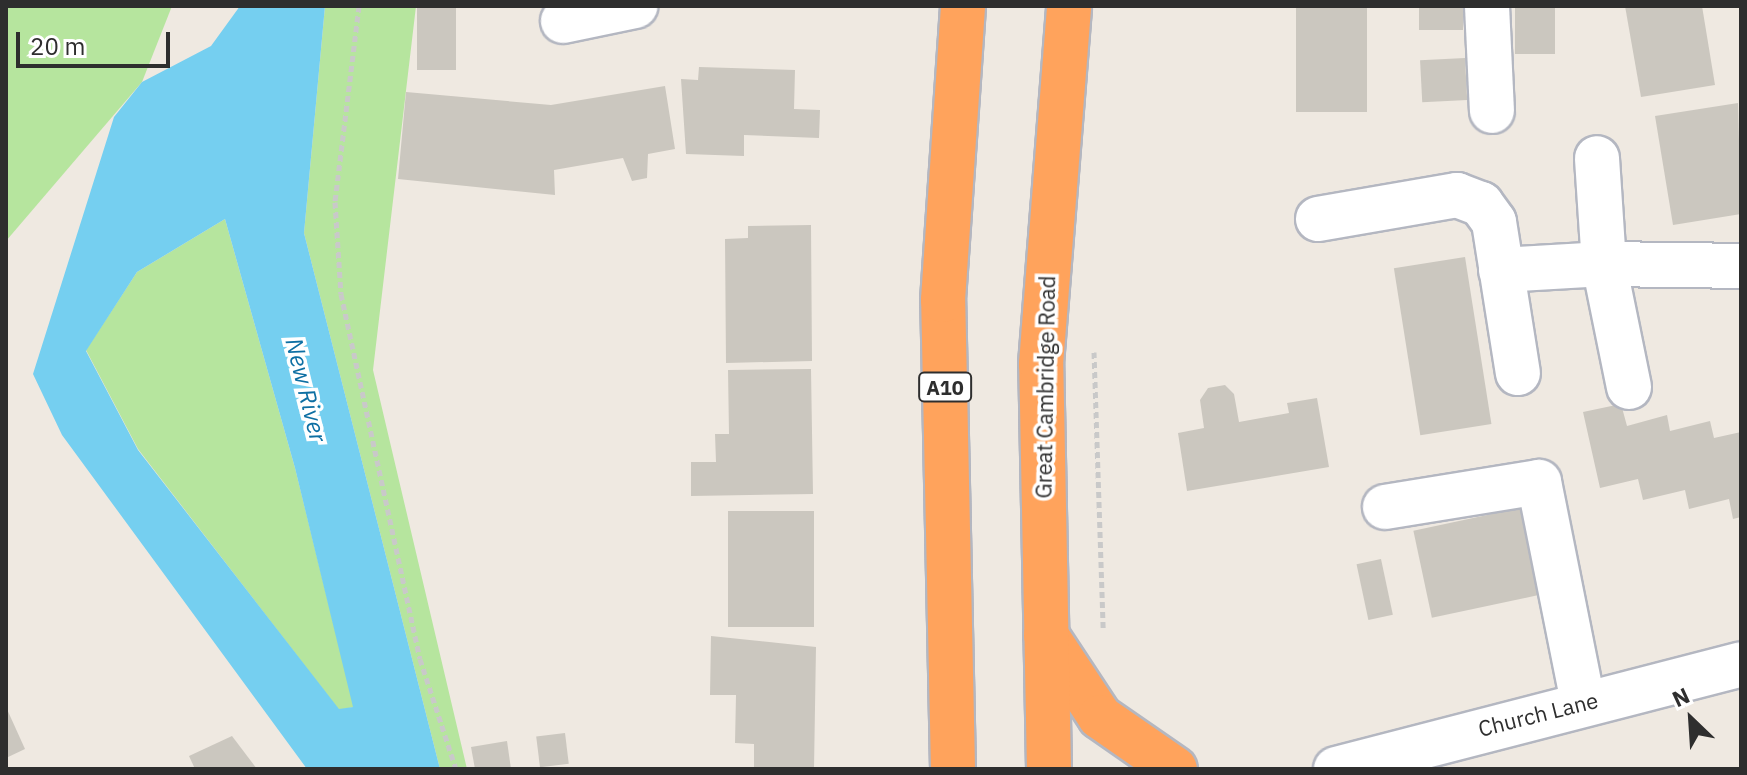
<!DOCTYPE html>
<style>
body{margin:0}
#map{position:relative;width:1747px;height:775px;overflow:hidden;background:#efe9e1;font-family:"IBM Plex Sans",sans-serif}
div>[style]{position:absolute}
.green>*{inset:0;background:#b6e59e}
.water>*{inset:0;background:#75cff0}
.building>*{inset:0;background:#cbc7bf;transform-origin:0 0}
.path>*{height:5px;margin-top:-2.5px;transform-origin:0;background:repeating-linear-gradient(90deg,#c9c9c9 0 6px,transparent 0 10px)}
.roads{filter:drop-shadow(2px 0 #b4b7c1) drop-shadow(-2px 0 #b4b7c1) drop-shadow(0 2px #b4b7c1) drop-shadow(0 -2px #b4b7c1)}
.minor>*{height:44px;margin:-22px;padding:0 22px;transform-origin:22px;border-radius:22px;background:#fff}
.highway>*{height:44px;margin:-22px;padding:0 22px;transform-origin:22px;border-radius:22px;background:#ffa35c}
span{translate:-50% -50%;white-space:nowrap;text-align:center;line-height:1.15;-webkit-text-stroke:7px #fff;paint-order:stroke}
.shield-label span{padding:2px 6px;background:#fff;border:2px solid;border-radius:6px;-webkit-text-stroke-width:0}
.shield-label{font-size:20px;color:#2e2e2e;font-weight:700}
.street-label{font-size:22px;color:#2e2e2e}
.water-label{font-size:24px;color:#0d6fa3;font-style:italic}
.frame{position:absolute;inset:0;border:8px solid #2e2e2e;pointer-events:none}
.north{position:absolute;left:1651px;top:679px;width:80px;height:80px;-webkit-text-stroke:6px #fff;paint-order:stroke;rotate:335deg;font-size:22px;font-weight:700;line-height:32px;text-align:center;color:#2e2e2e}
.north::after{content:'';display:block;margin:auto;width:28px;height:36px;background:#2e2e2e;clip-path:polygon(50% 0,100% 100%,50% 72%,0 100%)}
.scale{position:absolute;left:16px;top:32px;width:154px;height:36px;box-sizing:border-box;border:4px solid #2e2e2e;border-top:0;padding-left:10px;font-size:24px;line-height:28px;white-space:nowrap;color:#2e2e2e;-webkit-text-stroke:6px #fff;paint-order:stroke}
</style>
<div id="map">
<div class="green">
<div style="clip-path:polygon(6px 6px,172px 6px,142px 82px,6px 241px)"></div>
<div style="clip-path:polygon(325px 6px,416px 6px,373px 370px,467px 769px,440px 769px,304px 233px)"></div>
<div style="clip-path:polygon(225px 219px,295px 468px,354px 707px,339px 710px,138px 449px,86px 350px,137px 272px)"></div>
</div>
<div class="water">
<div style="clip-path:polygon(evenodd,240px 6px,325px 6px,304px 233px,440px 769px,307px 769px,62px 435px,33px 374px,114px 117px,142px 82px,211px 46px,240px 6px,225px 219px,295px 468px,353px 707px,339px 709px,138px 450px,86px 351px,137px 272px,225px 219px)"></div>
</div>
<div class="building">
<div style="left:417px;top:6px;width:39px;height:64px"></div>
<div style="left:1296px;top:6px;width:71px;height:106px"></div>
<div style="left:1419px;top:6px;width:44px;height:24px"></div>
<div style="left:1515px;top:6px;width:40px;height:48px"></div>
<div style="clip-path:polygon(1625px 6px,1702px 6px,1715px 85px,1641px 97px)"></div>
<div style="left:1465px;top:58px;width:42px;height:45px;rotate:87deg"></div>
<div style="clip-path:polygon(699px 67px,795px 70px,794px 109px,820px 110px,819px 138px,744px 135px,744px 156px,686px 154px,681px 79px,698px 80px)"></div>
<div style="clip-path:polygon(665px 86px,675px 149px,648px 154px,647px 178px,632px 181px,623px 158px,554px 170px,555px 195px,398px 179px,406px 92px,551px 105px)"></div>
<div style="clip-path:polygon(1738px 103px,1741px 214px,1673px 225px,1655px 116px)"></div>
<div style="clip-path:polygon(811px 225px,812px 361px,726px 363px,725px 239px,748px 238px,748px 226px)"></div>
<div style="left:1465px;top:257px;width:169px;height:72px;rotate:81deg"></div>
<div style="clip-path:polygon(811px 369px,813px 494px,691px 496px,691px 462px,716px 462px,715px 434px,729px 434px,728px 370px)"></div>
<div style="clip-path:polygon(1225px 385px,1234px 394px,1239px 422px,1289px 413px,1287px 403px,1317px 398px,1329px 467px,1187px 491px,1178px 433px,1204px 428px,1200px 400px,1208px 388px)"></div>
<div style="clip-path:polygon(1621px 404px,1627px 426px,1667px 415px,1670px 431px,1710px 421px,1714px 438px,1741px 432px,1741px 517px,1733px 519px,1729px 499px,1689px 509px,1685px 490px,1643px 500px,1638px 479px,1600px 488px,1583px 412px)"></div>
<div style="left:1520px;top:508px;width:89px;height:109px;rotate:78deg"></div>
<div style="left:728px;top:511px;width:86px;height:116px"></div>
<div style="left:1381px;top:559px;width:57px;height:25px;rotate:78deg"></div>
<div style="clip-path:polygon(711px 636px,816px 647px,814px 769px,754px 769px,754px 744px,735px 743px,736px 695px,710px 695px)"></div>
<div style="clip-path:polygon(6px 707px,25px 749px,6px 758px)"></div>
<div style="left:565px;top:733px;width:31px;height:29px;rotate:83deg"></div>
<div style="clip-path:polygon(232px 736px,257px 769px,195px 769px,189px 756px)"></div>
<div style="clip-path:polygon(507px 741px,511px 769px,475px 769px,471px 747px)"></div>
</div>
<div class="path">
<div style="left:359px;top:6px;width:197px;rotate:97deg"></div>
<div style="left:335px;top:202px;width:92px;rotate:86.3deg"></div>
<div style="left:341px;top:294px;width:373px;rotate:77.8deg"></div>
<div style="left:420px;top:659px;width:116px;rotate:71.9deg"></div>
<div style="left:1094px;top:352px;width:277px;rotate:88.1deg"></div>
</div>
<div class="roads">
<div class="minor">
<div style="left:1487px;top:6px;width:105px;rotate:87.3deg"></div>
<div style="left:563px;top:21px;width:74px;rotate:-11.8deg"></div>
<div style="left:1318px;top:219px;width:141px;rotate:-9.8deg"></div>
<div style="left:1457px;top:195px;width:26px;rotate:21deg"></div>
<div style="left:1481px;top:204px;width:22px;rotate:54deg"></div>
<div style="left:1494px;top:222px;width:153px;rotate:81deg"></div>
<div style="left:1501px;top:270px;width:103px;rotate:-3.3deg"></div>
<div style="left:1604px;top:264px;width:106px;rotate:-93.8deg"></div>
<div style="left:1629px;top:387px;width:126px;rotate:-101.5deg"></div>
<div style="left:1604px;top:264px;width:137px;rotate:0.8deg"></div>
<div style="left:1385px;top:507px;width:156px;rotate:-9.2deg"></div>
<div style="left:1539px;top:482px;width:225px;rotate:78.7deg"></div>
<div style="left:1336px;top:769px;width:418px;rotate:-14.5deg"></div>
</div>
<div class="highway">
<div style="left:1046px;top:635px;width:98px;rotate:56.6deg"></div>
<div style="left:1100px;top:717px;width:91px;rotate:34.7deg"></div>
<div style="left:953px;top:769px;width:469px;rotate:-91.2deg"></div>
<div style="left:943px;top:300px;width:295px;rotate:-86.1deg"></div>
<div style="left:1049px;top:769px;width:405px;rotate:-91.1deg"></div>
<div style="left:1041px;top:364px;width:359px;rotate:-85.5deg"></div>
</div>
</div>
<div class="shield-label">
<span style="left:945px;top:387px">A10</span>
</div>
<div class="street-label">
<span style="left:1045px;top:387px;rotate:-89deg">Great Cambridge Road</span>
<span style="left:1538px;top:714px;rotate:-14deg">Church Lane</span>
</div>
<div class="water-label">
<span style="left:306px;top:390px;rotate:76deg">New River</span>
</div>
<div class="frame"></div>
<div class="north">N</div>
<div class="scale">20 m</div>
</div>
